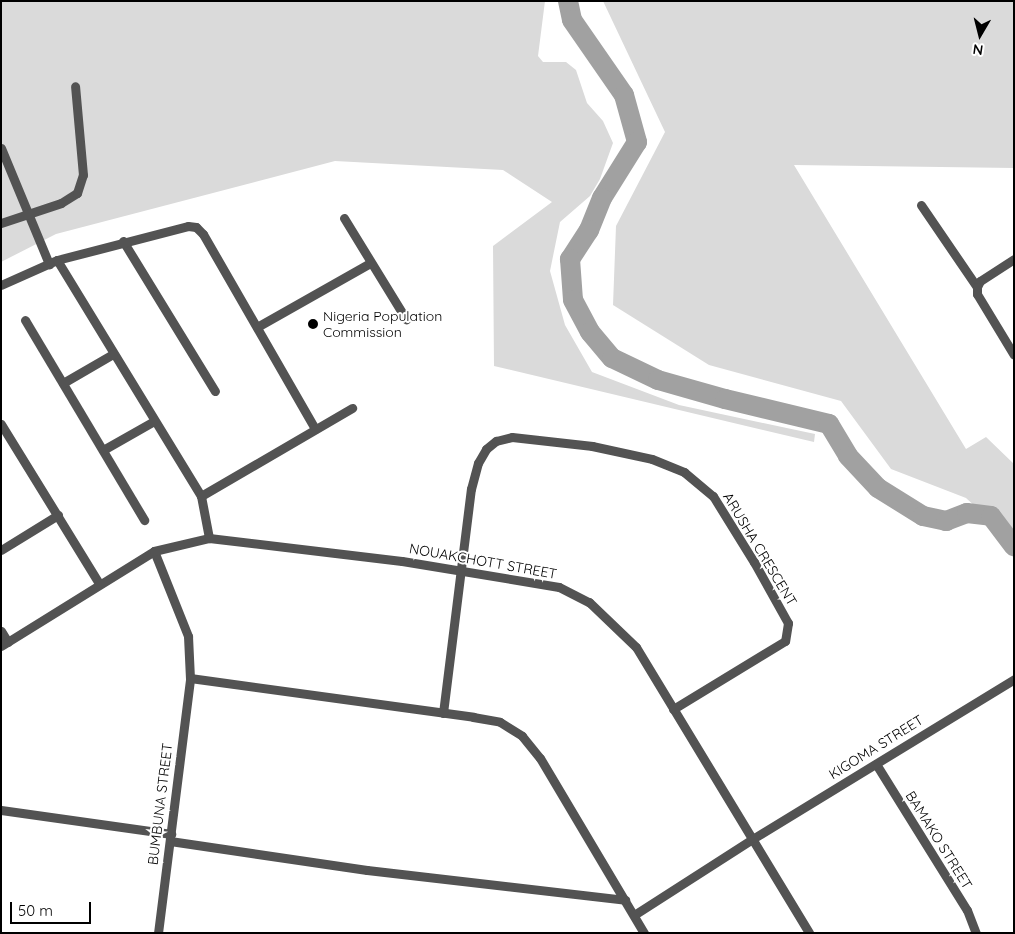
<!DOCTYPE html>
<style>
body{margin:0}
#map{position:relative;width:1015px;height:934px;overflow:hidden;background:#fff;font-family:Quicksand,sans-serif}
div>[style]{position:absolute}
.green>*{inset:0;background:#dadada}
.river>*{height:20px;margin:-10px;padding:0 10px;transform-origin:10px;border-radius:10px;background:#a1a1a1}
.minor>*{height:9px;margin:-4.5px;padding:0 4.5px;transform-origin:4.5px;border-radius:4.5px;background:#535353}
.dots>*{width:14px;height:14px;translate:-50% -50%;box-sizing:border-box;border:2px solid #fff;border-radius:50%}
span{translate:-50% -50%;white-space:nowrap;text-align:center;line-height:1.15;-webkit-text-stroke:4px #fff;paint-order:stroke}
.poi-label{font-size:14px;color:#000}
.left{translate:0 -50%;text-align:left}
.street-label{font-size:14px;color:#000}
.frame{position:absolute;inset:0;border:2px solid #000;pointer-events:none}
.north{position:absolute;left:955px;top:10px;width:50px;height:50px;-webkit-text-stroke:4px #fff;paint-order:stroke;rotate:188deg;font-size:14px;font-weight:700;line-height:20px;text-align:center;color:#000}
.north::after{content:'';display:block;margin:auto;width:18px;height:22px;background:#000;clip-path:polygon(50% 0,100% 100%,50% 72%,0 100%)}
.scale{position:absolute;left:10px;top:902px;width:81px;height:22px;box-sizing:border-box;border:2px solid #000;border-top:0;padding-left:6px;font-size:15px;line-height:18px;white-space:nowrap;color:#000;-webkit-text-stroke:4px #fff;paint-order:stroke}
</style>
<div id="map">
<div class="green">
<div style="clip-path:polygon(1px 1px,545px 1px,538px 56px,543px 62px,566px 62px,576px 70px,587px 103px,603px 121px,613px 143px,600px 179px,590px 196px,560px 222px,550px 271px,565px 325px,592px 372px,679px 405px,815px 434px,814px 442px,494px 366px,493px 246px,552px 202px,503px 170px,335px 161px,56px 234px,1px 262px)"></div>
<div style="clip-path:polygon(603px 1px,1014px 1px,1014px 168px,794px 165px,966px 449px,986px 437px,1014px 464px,1014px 542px,966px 498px,891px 469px,841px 401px,709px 365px,613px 305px,616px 226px,665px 132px)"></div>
</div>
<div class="river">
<div style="left:568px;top:1px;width:19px;rotate:78deg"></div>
<div style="left:572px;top:20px;width:91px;rotate:55.3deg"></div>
<div style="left:624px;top:95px;width:49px;rotate:74.5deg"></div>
<div style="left:637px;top:142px;width:66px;rotate:122deg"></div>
<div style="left:602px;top:198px;width:35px;rotate:112deg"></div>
<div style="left:589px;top:230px;width:35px;rotate:123deg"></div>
<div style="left:570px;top:259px;width:41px;rotate:85.8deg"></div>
<div style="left:573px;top:300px;width:36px;rotate:62deg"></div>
<div style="left:590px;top:332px;width:34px;rotate:50deg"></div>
<div style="left:612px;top:358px;width:51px;rotate:25.6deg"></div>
<div style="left:658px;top:380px;width:70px;rotate:15.8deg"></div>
<div style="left:725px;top:399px;width:107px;rotate:13.5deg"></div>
<div style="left:829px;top:424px;width:37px;rotate:59deg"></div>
<div style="left:848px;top:456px;width:44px;rotate:46.8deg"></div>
<div style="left:878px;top:488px;width:53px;rotate:31.9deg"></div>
<div style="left:923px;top:516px;width:24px;rotate:12deg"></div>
<div style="left:946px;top:521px;width:22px;rotate:-21deg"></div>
<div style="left:967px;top:513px;width:24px;rotate:7deg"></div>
<div style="left:991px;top:516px;width:38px;rotate:53deg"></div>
</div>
<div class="minor">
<div style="left:1px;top:148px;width:126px;rotate:67.5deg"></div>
<div style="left:921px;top:205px;width:99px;rotate:55.7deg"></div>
<div style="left:344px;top:218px;width:119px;rotate:58.5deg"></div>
<div style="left:1px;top:223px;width:63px;rotate:-18.4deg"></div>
<div style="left:61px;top:203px;width:19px;rotate:-32deg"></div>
<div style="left:77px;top:193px;width:19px;rotate:-72deg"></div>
<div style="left:83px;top:175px;width:89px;rotate:-95.1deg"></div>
<div style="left:123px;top:241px;width:176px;rotate:58.5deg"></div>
<div style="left:1014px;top:259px;width:40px;rotate:147.1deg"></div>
<div style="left:980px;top:281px;width:7px;rotate:117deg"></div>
<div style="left:977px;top:287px;width:7px;rotate:90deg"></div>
<div style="left:977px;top:294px;width:71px;rotate:58.8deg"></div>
<div style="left:57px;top:260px;width:276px;rotate:58.6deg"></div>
<div style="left:201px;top:496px;width:43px;rotate:79.2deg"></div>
<div style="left:1px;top:285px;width:61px;rotate:-24.1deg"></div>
<div style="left:57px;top:260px;width:135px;rotate:-14.5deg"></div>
<div style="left:188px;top:226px;width:8px;rotate:7deg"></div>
<div style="left:196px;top:227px;width:10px;rotate:45deg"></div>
<div style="left:203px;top:234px;width:225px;rotate:60.1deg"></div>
<div style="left:25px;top:320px;width:233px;rotate:59.2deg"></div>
<div style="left:257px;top:327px;width:130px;rotate:-29.5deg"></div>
<div style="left:63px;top:383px;width:58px;rotate:-30.1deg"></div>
<div style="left:1px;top:424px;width:187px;rotate:58.4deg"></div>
<div style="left:103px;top:450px;width:59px;rotate:-29.6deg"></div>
<div style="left:201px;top:496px;width:175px;rotate:-30.2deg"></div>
<div style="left:1px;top:550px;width:67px;rotate:-31.6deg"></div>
<div style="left:154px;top:551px;width:92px;rotate:68.2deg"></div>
<div style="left:188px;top:636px;width:42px;rotate:87.3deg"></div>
<div style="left:190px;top:678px;width:286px;rotate:7.8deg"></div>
<div style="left:473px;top:717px;width:27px;rotate:10deg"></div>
<div style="left:500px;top:722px;width:26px;rotate:32deg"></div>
<div style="left:522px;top:736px;width:28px;rotate:51deg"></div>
<div style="left:540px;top:758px;width:204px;rotate:59.3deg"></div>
<div style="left:1px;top:631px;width:13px;rotate:58deg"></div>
<div style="left:1px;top:646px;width:180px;rotate:-31.8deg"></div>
<div style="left:154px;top:551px;width:57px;rotate:-13.3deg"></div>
<div style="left:209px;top:538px;width:194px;rotate:6.8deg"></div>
<div style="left:402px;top:561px;width:159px;rotate:9.4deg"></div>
<div style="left:559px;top:587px;width:34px;rotate:27deg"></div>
<div style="left:589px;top:602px;width:65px;rotate:43.8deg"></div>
<div style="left:636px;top:647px;width:334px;rotate:58.8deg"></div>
<div style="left:443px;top:713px;width:226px;rotate:-82.9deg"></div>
<div style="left:471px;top:489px;width:27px;rotate:-75deg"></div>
<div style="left:478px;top:463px;width:16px;rotate:-60deg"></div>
<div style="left:486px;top:449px;width:13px;rotate:-39deg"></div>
<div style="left:496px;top:441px;width:16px;rotate:-14deg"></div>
<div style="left:512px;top:437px;width:81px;rotate:6.4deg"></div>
<div style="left:592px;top:446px;width:61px;rotate:12.2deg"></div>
<div style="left:652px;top:459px;width:35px;rotate:22deg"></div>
<div style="left:684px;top:472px;width:38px;rotate:40deg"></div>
<div style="left:713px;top:496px;width:78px;rotate:58.2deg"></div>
<div style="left:754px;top:562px;width:70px;rotate:60.9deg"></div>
<div style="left:788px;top:623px;width:18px;rotate:99deg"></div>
<div style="left:785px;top:641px;width:131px;rotate:148.7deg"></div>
<div style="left:876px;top:764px;width:172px;rotate:58.1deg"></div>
<div style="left:967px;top:910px;width:25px;rotate:69deg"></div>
<div style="left:1px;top:810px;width:172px;rotate:8deg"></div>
<div style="left:170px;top:841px;width:199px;rotate:8.4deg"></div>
<div style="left:367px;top:870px;width:260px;rotate:6.6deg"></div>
<div style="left:634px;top:915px;width:143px;rotate:-32.7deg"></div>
<div style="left:754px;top:838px;width:305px;rotate:-31.4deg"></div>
<div style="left:158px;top:933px;width:257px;rotate:-82.8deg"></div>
</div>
<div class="dots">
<div style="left:313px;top:324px;background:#000"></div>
</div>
<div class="poi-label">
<span class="left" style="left:323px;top:324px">Nigeria Population<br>Commission</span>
</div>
<div class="street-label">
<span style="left:760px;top:549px;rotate:59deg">ARUSHA CRESCENT</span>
<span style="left:483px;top:561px;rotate:10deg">NOUAKCHOTT STREET</span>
<span style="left:876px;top:747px;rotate:-32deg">KIGOMA STREET</span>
<span style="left:160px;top:804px;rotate:-83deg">BUMBUNA STREET</span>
<span style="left:939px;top:840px;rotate:58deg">BAMAKO STREET</span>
</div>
<div class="frame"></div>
<div class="north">N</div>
<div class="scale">50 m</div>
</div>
